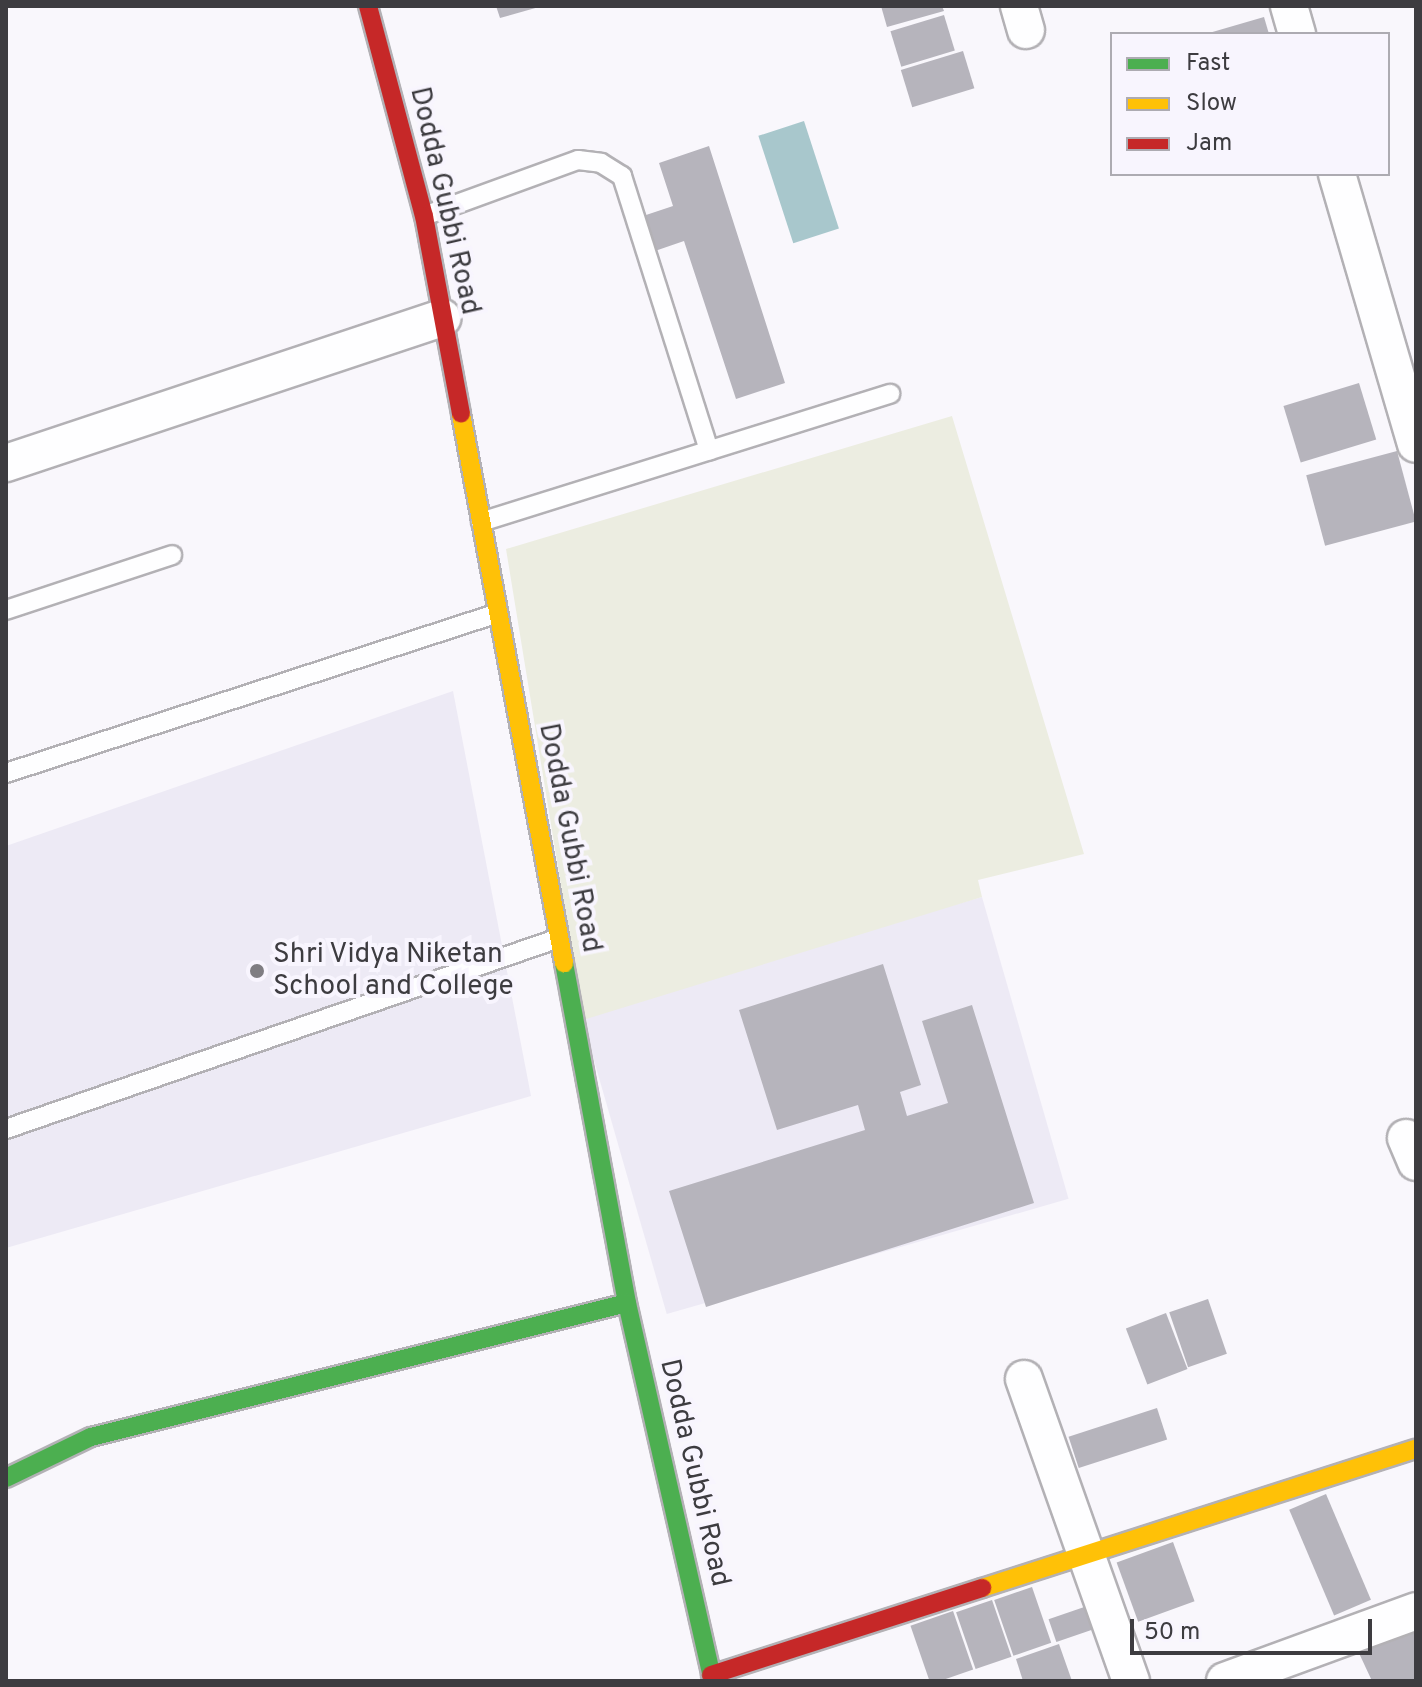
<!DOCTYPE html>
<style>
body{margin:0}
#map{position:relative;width:1422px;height:1687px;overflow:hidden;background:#f9f7fc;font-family:Overpass,sans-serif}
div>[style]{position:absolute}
.built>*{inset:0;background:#edeaf5;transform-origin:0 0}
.green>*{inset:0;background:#ecede1}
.water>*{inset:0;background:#a8c7cc;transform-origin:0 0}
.building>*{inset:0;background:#b6b4bc;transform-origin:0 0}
.roads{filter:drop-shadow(2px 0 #b3b1b5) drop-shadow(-2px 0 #b3b1b5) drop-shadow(0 2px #b3b1b5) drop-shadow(0 -2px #b3b1b5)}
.lane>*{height:18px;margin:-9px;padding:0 9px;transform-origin:9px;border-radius:9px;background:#fefeff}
.street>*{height:36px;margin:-18px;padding:0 18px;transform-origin:18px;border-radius:18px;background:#fefeff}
.fast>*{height:18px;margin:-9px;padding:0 9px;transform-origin:9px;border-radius:9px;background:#4caf50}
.slow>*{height:18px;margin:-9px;padding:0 9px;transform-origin:9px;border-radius:9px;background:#ffc107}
.jam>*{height:18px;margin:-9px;padding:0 9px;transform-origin:9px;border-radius:9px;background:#c62828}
.dots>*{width:22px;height:22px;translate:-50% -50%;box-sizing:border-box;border:4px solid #f8f5fe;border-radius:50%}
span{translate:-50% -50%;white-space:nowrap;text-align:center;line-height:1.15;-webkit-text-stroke:8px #f8f5fe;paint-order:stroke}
.street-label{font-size:28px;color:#3d3c40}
.poi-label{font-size:28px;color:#3d3c40}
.left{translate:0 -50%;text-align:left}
.frame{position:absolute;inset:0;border:8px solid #3d3c40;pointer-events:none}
.legend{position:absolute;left:1110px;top:32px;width:280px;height:144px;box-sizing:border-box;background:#f8f5fe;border:2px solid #adabb2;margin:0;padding:10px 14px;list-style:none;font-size:24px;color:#3d3c40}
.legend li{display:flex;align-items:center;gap:16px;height:40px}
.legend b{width:40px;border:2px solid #adabb2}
.scale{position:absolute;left:1130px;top:1619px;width:242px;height:36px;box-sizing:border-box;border:4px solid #3d3c40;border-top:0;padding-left:10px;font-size:24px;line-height:28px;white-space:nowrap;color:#3d3c40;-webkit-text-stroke:6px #f8f5fe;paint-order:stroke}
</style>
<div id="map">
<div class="built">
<div style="clip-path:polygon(453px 691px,531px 1096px,6px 1248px,6px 846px)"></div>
<div style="left:982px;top:897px;width:314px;height:418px;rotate:74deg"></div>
</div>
<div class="green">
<div style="clip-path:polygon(952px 416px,1084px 854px,978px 880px,982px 897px,583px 1020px,506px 549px)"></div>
</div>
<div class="water">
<div style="left:804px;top:121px;width:113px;height:48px;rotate:72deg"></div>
</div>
<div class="building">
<div style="clip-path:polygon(496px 6px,539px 6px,539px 7px,500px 18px)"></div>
<div style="clip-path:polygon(881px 6px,942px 6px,944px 11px,887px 27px)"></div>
<div style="left:944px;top:15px;width:37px;height:56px;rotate:73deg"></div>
<div style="clip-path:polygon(1264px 17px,1269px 34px,1209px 34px,1209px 33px)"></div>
<div style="left:963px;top:51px;width:39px;height:65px;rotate:73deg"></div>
<div style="clip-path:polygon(709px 146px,785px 383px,736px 399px,684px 241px,652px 252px,640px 217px,673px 206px,659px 163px)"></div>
<div style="left:1359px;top:383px;width:59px;height:79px;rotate:73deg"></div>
<div style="left:1397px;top:451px;width:73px;height:94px;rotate:75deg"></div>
<div style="clip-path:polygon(883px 964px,921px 1085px,900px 1092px,907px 1116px,948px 1103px,922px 1021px,972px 1005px,1034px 1203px,706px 1307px,669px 1191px,865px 1130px,858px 1105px,777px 1130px,739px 1010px)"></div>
<div style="left:1208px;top:1299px;width:58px;height:41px;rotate:71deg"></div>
<div style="left:1166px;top:1313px;width:60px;height:43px;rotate:69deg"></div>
<div style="left:1157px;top:1408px;width:33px;height:93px;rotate:72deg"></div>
<div style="left:1326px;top:1494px;width:115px;height:40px;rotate:67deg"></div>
<div style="left:1173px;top:1542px;width:63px;height:60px;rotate:70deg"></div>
<div style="left:1032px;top:1587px;width:59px;height:40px;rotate:71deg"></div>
<div style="left:992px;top:1600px;width:60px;height:38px;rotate:71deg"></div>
<div style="left:1093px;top:1604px;width:24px;height:47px;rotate:71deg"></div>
<div style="left:953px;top:1611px;width:62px;height:45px;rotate:71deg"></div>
<div style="clip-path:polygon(1416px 1624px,1416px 1681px,1372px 1681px,1358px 1651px)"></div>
<div style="clip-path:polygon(1059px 1644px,1072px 1681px,1023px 1681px,1016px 1659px)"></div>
</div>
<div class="roads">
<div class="lane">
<div style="left:424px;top:216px;width:164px;rotate:-20deg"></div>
<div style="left:578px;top:160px;width:23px;rotate:7deg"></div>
<div style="left:601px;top:163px;width:25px;rotate:32deg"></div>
<div style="left:622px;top:176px;width:288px;rotate:72.4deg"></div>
<div style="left:481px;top:522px;width:429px;rotate:-17.4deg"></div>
<div style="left:6px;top:610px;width:175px;rotate:-18.3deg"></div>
<div style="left:6px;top:773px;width:517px;rotate:-18.01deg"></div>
<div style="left:6px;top:1129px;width:585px;rotate:-19.05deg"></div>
</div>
<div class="street">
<div style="left:1019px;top:6px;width:25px;rotate:74deg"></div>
<div style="left:1289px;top:6px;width:29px;rotate:74deg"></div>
<div style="left:1337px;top:174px;width:281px;rotate:73.7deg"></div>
<div style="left:6px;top:463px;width:460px;rotate:-18.4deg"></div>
<div style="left:1406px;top:1138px;width:26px;rotate:67deg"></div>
<div style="left:1024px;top:1379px;width:320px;rotate:70.5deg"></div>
<div style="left:1225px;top:1681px;width:203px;rotate:-20.1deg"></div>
</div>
<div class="fast">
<div style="left:564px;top:963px;width:346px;rotate:79.5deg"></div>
<div style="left:627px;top:1303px;width:388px;rotate:77.2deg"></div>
<div style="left:6px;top:1478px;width:94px;rotate:-25.8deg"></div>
<div style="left:91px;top:1437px;width:552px;rotate:-14.04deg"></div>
</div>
<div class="slow">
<div style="left:461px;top:414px;width:559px;rotate:79.37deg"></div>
<div style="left:982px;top:1588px;width:456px;rotate:-17.8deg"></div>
</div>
<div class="jam">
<div style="left:368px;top:6px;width:217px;rotate:75.1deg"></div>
<div style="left:424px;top:216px;width:201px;rotate:79.4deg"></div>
<div style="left:711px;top:1675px;width:285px;rotate:-17.8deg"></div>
</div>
</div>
<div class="dots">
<div style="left:257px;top:971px;background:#7f7d82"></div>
</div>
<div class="street-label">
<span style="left:444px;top:201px;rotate:77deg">Dodda Gubbi Road</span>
<span style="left:569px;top:838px;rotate:79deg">Dodda Gubbi Road</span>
<span style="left:694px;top:1473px;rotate:77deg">Dodda Gubbi Road</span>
</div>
<div class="poi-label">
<span class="left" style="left:273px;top:971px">Shri Vidya Niketan<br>School and College</span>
</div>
<div class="frame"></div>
<ul class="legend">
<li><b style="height:10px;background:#4caf50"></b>Fast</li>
<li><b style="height:10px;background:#ffc107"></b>Slow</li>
<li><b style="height:10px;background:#c62828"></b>Jam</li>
</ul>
<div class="scale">50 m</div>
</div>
